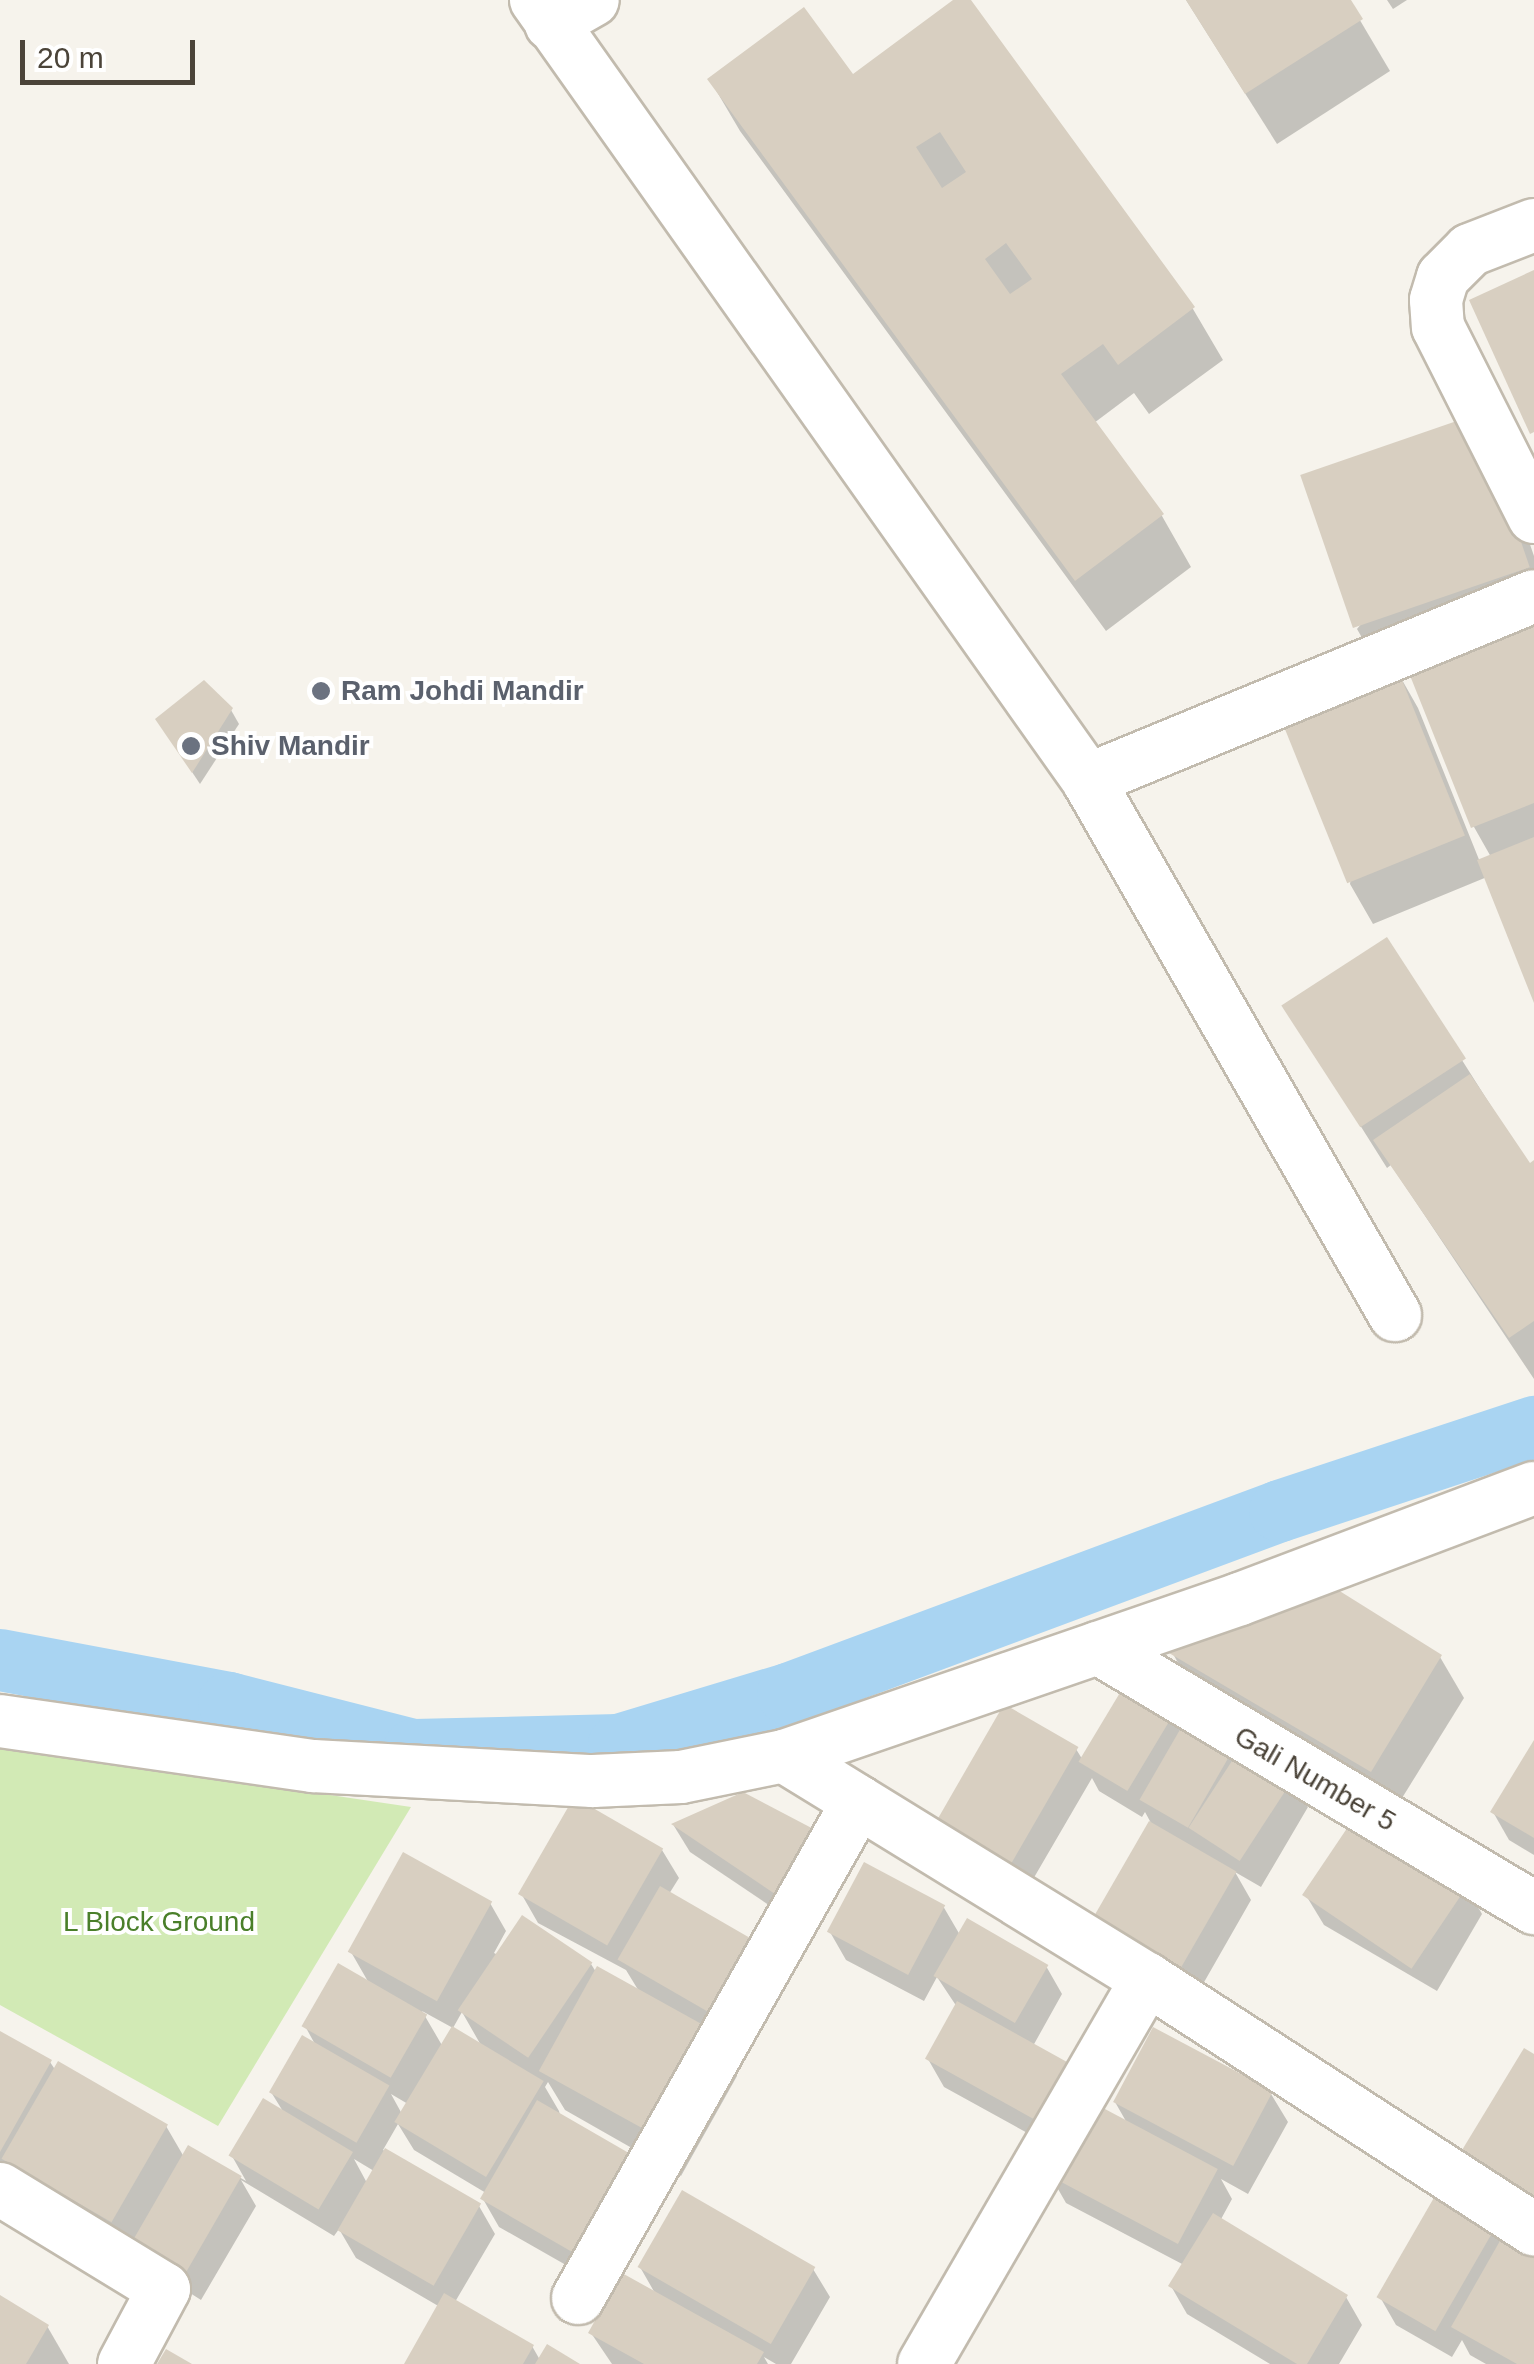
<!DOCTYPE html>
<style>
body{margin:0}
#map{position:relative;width:1534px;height:2364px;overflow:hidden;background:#f6f3ec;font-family:Helvetica,sans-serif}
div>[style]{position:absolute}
.green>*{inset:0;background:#d2eab5}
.shadow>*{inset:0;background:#0003}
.canal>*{height:62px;margin:-31px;padding:0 31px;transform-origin:31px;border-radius:31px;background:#a9d4f2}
.building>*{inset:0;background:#d8cfc1;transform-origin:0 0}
.roads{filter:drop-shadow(2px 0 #c2bbae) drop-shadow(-2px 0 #c2bbae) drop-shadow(0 2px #c2bbae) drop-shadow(0 -2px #c2bbae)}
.street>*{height:52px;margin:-26px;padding:0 26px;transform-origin:26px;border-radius:26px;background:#fff}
.dots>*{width:28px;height:28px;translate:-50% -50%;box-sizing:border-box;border:5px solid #fff;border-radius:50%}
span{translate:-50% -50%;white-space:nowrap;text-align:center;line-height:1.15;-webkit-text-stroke:8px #fff;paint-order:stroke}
.worship-label{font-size:28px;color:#5b616d;font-weight:700}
.left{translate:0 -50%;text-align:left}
.street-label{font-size:28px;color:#4b4439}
.park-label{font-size:28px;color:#4a7f2a}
.scale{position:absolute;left:20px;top:40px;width:175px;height:45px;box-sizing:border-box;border:5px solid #4b4439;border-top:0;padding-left:12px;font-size:30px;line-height:35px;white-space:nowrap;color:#4b4439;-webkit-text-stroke:8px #fff;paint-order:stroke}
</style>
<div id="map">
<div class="green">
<div style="clip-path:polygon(0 1746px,411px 1807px,218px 2126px,0 2005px)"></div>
</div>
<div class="shadow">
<div style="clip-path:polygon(958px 0,968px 0,1193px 309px,1223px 360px,1149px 414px,1134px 393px,1094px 423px,1162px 516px,1191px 567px,1106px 631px,740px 131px,710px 80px,853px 77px)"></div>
<div style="clip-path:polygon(1186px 0,1348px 0,1390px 71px,1277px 144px)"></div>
<div style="clip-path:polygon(1387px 0,1407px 0,1393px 9px)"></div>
<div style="clip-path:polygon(evenodd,1500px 457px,1534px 556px,1534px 997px,1487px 877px,1373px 924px,1350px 884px,1382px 673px,1357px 629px,1500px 457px,1393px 664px,1408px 665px,1474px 827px,1491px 857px,1480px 862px,1418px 708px,1393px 664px)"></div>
<div style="clip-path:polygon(231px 710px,239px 724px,200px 784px,166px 733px)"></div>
<div style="clip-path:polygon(1386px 940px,1529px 1166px,1534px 1163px,1534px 1379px,1391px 1165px,1387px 1168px,1285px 1006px)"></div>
<div style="clip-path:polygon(1173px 1654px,1440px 1657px,1464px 1698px,1394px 1811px,1196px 1694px)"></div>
<div style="clip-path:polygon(1131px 1679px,1292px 1779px,1308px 1807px,1261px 1887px,1235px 1872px,1251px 1900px,1191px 2005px,1106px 1957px,1151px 1823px,1145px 1812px,1142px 1817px,1099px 1791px,1092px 1778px,1025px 1893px,953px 1852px,1076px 1749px,1084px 1762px)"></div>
<div style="clip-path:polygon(1534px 1744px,1534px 1855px,1509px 1840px,1493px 1812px)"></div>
<div style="clip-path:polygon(743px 1795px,800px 1926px,690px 1852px,674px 1826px)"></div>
<div style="clip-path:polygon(evenodd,662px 1850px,679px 1878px,669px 1894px,763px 1947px,711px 2031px,737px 2076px,681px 2176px,565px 2110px,548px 2082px,545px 2087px,559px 2111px,601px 2285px,499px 2227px,483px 2199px,486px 2193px,414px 2150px,398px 2124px,383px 2150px,479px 2206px,495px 2234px,455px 2302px,532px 2346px,540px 2360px,575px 2364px,407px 2364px,440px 2307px,356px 2258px,339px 2229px,334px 2236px,241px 2180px,256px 2206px,201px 2300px,0 2172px,0 2034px,50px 2062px,56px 2071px,166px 2126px,184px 2157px,189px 2148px,246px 2181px,232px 2156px,284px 2113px,271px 2092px,316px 2046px,305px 2026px,370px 1985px,351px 1952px,490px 1903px,506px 1931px,494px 1953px,498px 1955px,591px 1964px,596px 1972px,640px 1993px,626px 1970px,538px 1923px,522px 1895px,662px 1850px,422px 2011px,453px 2028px,462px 2012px,482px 2047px,443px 2047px,422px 2011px,662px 1850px,391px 2094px,408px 2104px,402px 2114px,391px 2094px,662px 1850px,354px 2159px,374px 2171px,367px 2183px,354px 2159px)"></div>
<div style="clip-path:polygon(1466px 1886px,1482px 1914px,1437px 1991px,1324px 1925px,1307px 1897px)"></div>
<div style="clip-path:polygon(943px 1906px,960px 1935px,1046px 1966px,1062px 1994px,1033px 2046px,1098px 2108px,1127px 2123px,1115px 2102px,1271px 2094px,1288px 2122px,1248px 2194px,1221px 2179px,1232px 2199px,1220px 2221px,1346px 2297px,1362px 2325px,1339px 2364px,1270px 2364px,1187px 2314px,1171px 2286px,1184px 2265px,1066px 2203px,1050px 2175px,1062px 2152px,944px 2087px,928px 2059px,957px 2007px,937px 1977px,924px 2001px,846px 1960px,830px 1932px)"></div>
<div style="clip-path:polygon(1440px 2193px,1504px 2238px,1534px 2364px,1486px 2364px,1470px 2355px,1462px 2340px,1452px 2357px,1396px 2325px,1380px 2297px)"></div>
<div style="clip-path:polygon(640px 2267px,813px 2269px,830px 2297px,791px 2364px,776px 2364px,764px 2357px,768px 2364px,612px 2364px,591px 2333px,656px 2295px)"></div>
<div style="clip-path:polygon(0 2298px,47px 2326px,69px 2364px,0 2364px)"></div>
</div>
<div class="canal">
<div style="left:0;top:1660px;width:233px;rotate:10.6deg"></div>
<div style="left:229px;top:1703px;width:191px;rotate:14.3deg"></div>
<div style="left:414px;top:1750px;width:205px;rotate:-1.4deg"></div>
<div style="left:619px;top:1745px;width:177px;rotate:-16.8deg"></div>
<div style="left:788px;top:1694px;width:525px;rotate:-20.4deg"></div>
<div style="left:1280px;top:1511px;width:268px;rotate:-18.3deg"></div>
</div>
<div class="building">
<div style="clip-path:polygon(evenodd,953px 0,971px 0,1195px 307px,1118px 365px,1103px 344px,1061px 374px,1164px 514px,1075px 581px,707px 79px,804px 7px,853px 74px,953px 0,940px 132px,966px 172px,942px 188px,916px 147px,940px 132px,953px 0,1006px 243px,1032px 279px,1010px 294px,985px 259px,1006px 243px)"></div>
<div style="clip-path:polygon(1186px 0,1351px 0,1363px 19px,1245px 94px)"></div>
<div style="clip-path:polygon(1534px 270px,1534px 432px,1530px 434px,1469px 300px)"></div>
<div style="left:1477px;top:414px;width:162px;height:187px;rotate:71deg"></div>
<div style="clip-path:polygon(1534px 611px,1534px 803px,1471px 828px,1405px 663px)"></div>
<div style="left:1396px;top:665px;width:184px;height:127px;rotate:68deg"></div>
<div style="clip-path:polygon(204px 680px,233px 708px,192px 773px,155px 719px)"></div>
<div style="clip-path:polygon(1534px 837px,1534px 1003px,1477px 860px)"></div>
<div style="left:1387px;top:937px;width:145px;height:126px;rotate:57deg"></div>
<div style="clip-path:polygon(1470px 1074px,1530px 1163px,1534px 1160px,1534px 1321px,1509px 1338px,1373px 1140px)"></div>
<div style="clip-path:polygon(1322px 1580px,1442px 1655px,1371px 1772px,1169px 1653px)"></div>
<div style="left:1130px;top:1676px;width:57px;height:100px;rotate:31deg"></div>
<div style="left:1004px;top:1704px;width:86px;height:139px;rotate:30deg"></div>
<div style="left:1189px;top:1714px;width:56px;height:99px;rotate:30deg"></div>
<div style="clip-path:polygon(1534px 1740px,1534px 1838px,1490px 1812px)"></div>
<div style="left:1243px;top:1744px;width:61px;height:100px;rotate:33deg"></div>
<div style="clip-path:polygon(743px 1792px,823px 1834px,784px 1900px,671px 1824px)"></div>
<div style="left:574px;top:1797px;width:103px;height:112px;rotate:30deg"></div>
<div style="left:1358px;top:1812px;width:132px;height:100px;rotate:34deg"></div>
<div style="left:1149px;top:1821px;width:101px;height:125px;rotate:30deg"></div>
<div style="left:403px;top:1852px;width:102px;height:114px;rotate:29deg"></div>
<div style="left:864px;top:1862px;width:92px;height:79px;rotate:28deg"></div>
<div style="left:660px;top:1886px;width:120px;height:85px;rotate:30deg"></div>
<div style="left:522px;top:1915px;width:85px;height:115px;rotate:34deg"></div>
<div style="left:967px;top:1918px;width:94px;height:67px;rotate:30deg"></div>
<div style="left:338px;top:1963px;width:103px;height:73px;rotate:30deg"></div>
<div style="left:597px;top:1966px;width:137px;height:120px;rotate:29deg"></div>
<div style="left:957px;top:2001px;width:149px;height:66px;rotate:29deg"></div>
<div style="left:452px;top:2026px;width:107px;height:112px;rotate:31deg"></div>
<div style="left:1153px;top:2027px;width:136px;height:85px;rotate:28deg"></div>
<div style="clip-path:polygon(0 2031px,52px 2060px,0 2152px)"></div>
<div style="left:302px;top:2035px;width:101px;height:66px;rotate:30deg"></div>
<div style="clip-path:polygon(1524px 2048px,1534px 2054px,1534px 2208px,1456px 2160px)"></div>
<div style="left:58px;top:2061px;width:127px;height:113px;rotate:30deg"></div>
<div style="left:263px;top:2098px;width:105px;height:67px;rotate:31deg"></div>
<div style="left:537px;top:2100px;width:120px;height:114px;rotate:30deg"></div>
<div style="left:1088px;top:2100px;width:147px;height:85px;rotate:28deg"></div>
<div style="left:188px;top:2145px;width:62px;height:113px;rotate:30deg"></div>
<div style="left:385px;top:2148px;width:111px;height:95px;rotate:30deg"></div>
<div style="left:1439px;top:2189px;width:68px;height:125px;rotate:30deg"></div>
<div style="left:682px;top:2190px;width:154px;height:89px;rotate:30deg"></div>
<div style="clip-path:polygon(1213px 2213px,1348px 2295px,1307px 2364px,1297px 2364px,1168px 2286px)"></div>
<div style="clip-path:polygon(1509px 2225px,1534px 2239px,1534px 2364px,1517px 2364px,1451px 2327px)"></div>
<div style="clip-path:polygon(622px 2273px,764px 2352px,757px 2364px,644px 2364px,588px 2333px)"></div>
<div style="clip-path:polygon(444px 2293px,534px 2345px,523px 2364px,404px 2364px)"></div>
<div style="clip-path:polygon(0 2295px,49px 2325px,26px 2364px,0 2364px)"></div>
<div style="clip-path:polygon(547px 2344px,580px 2364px,535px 2364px)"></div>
<div style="clip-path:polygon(166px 2349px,192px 2364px,157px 2364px)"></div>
</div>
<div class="roads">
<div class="street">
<div style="left:536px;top:0;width:956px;rotate:54.71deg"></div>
<div style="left:1088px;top:780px;width:617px;rotate:60.15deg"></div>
<div style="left:551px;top:24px;width:48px;rotate:-29.7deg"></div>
<div style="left:1534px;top:225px;width:69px;rotate:158.7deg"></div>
<div style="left:1470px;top:250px;width:38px;rotate:135deg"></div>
<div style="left:1443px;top:277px;width:24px;rotate:107deg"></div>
<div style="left:1436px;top:300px;width:27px;rotate:86deg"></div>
<div style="left:1438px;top:327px;width:213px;rotate:63.2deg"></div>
<div style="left:1088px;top:780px;width:482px;rotate:-22.4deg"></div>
<div style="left:1098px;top:1648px;width:508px;rotate:30.81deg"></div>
<div style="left:0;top:1721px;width:316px;rotate:8.2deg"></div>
<div style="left:313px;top:1766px;width:280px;rotate:3.1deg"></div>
<div style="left:593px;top:1781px;width:88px;rotate:-2.6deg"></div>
<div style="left:681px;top:1777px;width:105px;rotate:-11.5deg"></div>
<div style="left:784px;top:1756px;width:482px;rotate:-19deg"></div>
<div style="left:1240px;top:1599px;width:314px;rotate:-20.7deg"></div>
<div style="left:784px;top:1756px;width:426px;rotate:31.6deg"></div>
<div style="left:1147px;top:1979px;width:461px;rotate:32.9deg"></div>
<div style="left:0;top:2189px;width:192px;rotate:31.4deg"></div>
<div style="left:164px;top:2289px;width:85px;rotate:118.1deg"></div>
<div style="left:578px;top:2298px;width:570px;rotate:-60.55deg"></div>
<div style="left:924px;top:2364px;width:445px;rotate:-59.9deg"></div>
</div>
</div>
<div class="dots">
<div style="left:321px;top:691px;background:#6b7280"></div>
<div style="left:191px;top:746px;background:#6b7280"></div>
</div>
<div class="worship-label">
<span class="left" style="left:341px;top:691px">Ram Johdi Mandir</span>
<span class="left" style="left:211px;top:746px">Shiv Mandir</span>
</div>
<div class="street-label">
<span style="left:1315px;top:1779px;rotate:30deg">Gali Number 5</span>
</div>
<div class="park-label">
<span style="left:159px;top:1922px">L Block Ground</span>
</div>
<div class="scale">20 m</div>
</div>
